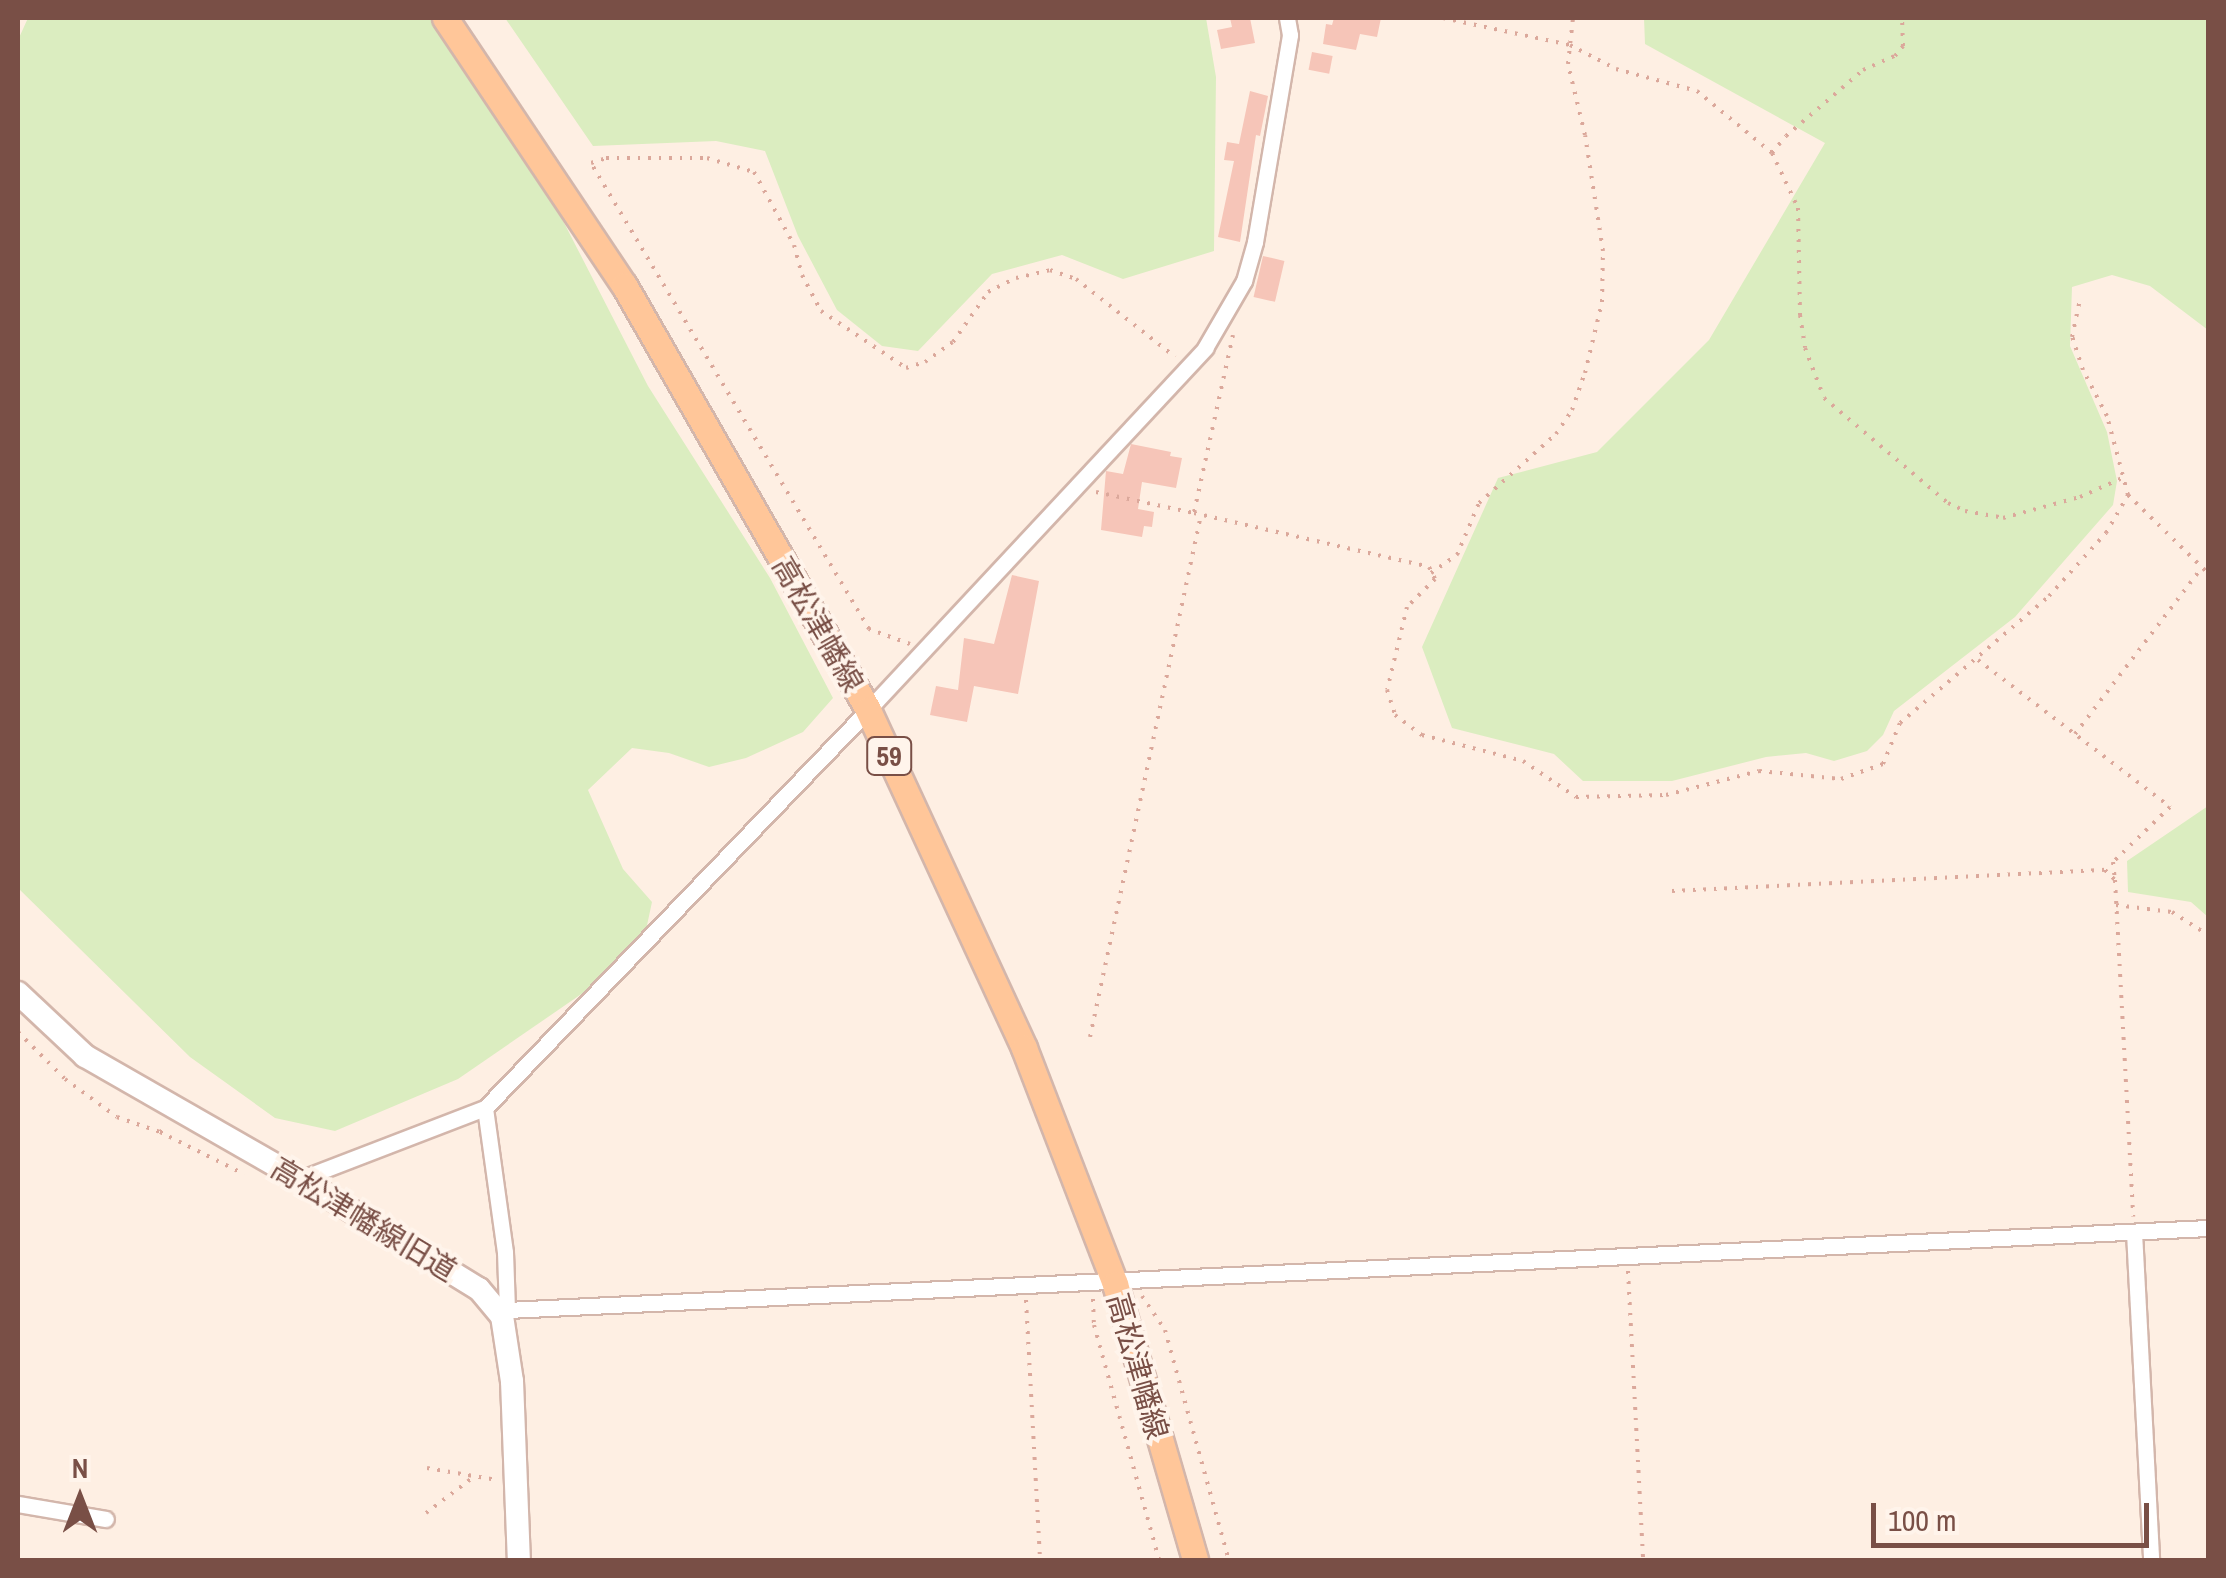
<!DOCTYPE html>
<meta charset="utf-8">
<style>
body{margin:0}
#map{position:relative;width:2226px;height:1578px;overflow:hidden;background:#feefe3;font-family:"Archivo Narrow","Noto Sans JP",sans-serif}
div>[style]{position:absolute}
.green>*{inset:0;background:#dbedc0}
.building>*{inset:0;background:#f6c5b8;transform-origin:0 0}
.path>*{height:4px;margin-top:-2px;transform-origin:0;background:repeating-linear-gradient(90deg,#dba89b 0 2.5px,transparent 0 10.5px)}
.roads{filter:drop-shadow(2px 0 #d3b6ab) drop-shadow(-2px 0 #d3b6ab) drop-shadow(0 2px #d3b6ab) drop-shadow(0 -2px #d3b6ab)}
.street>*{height:15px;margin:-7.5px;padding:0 7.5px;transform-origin:7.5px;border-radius:7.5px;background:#fff}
.secondary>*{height:22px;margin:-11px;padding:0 11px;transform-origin:11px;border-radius:11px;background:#fff}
.primary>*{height:25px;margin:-12.5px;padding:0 12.5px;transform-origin:12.5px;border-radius:12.5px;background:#ffc699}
span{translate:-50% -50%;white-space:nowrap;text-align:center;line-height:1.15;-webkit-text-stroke:8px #fff4eb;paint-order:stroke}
.shield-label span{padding:2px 8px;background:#fff4eb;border:2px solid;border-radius:8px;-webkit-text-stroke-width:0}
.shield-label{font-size:28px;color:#794f46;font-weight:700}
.street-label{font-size:30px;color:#794f46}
.frame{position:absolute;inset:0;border:20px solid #794f46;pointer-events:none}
.north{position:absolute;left:30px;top:1448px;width:100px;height:100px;-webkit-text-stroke:8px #fff4eb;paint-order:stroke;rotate:0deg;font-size:28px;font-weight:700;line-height:40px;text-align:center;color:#794f46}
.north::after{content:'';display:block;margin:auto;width:35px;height:45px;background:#794f46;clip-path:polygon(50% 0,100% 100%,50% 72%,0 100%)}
.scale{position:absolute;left:1871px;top:1503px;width:278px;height:45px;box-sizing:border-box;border:5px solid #794f46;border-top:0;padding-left:12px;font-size:30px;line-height:35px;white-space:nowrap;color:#794f46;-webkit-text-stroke:8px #fff4eb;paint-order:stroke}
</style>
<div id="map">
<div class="green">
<div style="clip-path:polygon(28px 18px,433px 18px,542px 180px,648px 386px,770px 578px,833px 698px,803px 732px,746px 758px,709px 767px,669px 753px,632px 748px,588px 790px,623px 869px,652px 902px,646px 930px,593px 986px,458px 1079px,335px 1131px,275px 1118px,190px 1057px,18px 888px,18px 40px)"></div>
<div style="clip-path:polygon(505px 18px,1206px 18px,1216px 77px,1214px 251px,1123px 279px,1062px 255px,992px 274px,918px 351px,882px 346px,837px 310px,798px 236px,765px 151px,716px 141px,593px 146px)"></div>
<div style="clip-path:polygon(1644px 18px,2208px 18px,2208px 330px,2150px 286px,2112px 275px,2072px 287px,2070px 346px,2107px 432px,2117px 481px,2113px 505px,2015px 617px,1894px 711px,1883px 735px,1867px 751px,1834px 761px,1806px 753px,1766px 757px,1672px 781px,1583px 781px,1554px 754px,1452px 728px,1422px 647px,1498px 478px,1597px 452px,1709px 340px,1825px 143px,1645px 44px)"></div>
<div style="clip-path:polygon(2208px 806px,2208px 917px,2191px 902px,2128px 892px,2127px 861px)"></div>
</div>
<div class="building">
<div style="clip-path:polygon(1230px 18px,1250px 18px,1255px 43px,1221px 49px,1217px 30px,1232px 27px)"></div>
<div style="clip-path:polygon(1334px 18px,1381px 18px,1377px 37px,1360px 34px,1356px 50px,1323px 44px,1326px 24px,1332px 25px)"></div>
<div style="left:1312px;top:52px;width:21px;height:18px;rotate:11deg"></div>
<div style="clip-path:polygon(1250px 91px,1268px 96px,1260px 136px,1256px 135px,1240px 242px,1218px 237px,1234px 161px,1224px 160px,1227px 142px,1239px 144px)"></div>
<div style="left:1263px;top:256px;width:22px;height:42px;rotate:13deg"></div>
<div style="clip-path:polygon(1131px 444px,1171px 452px,1170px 456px,1182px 458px,1176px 488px,1142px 482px,1138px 509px,1154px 512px,1152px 527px,1144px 526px,1142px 537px,1101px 530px,1106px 471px,1123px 474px)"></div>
<div style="clip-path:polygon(1012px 575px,1039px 581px,1018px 694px,974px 686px,967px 722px,930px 715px,936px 686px,958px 690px,964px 638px,994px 644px)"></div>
</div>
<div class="path">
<div style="left:1443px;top:18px;width:130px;rotate:12deg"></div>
<div style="left:1570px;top:45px;width:52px;rotate:27.6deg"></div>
<div style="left:1616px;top:69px;width:84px;rotate:15.2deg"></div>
<div style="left:1697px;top:91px;width:97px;rotate:39.6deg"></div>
<div style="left:1772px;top:153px;width:61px;rotate:64.7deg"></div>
<div style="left:1798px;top:208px;width:107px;rotate:88.9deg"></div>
<div style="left:1800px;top:315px;width:33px;rotate:81deg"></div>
<div style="left:1805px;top:348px;width:53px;rotate:69.2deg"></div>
<div style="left:1824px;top:398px;width:162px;rotate:40.3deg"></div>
<div style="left:1948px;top:503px;width:19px;rotate:25deg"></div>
<div style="left:1965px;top:511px;width:39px;rotate:10deg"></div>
<div style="left:2003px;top:518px;width:80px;rotate:-15.3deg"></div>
<div style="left:2080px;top:497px;width:46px;rotate:-24.3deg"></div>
<div style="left:1772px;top:153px;width:22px;rotate:-51deg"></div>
<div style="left:1786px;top:136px;width:101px;rotate:-40.6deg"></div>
<div style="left:1863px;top:70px;width:35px;rotate:-24deg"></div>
<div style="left:1895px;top:56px;width:13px;rotate:-51deg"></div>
<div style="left:1903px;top:46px;width:28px;rotate:-92deg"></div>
<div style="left:1233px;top:335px;width:182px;rotate:102.4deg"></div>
<div style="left:1194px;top:513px;width:241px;rotate:12.9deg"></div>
<div style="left:1429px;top:567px;width:13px;rotate:63deg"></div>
<div style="left:1435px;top:579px;width:40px;rotate:135deg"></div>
<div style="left:1407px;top:607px;width:85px;rotate:103.5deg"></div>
<div style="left:1387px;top:690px;width:26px;rotate:72deg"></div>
<div style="left:1395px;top:715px;width:34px;rotate:37deg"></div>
<div style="left:1422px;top:735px;width:104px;rotate:14.4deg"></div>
<div style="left:1523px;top:761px;width:64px;rotate:34.2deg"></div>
<div style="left:1576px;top:797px;width:90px;rotate:-1.3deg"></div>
<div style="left:1666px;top:795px;width:96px;rotate:-14.5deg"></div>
<div style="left:1759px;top:771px;width:82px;rotate:5.6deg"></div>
<div style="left:1841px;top:779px;width:45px;rotate:-19.7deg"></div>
<div style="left:1883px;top:764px;width:44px;rotate:-67.5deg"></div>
<div style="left:1900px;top:723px;width:196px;rotate:-40.4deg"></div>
<div style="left:2049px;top:596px;width:85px;rotate:-47.9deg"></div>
<div style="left:2106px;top:533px;width:44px;rotate:-59.9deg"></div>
<div style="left:2128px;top:495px;width:82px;rotate:-104.9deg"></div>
<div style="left:2107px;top:416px;width:52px;rotate:-117.6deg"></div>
<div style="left:2083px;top:370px;width:35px;rotate:-108deg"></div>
<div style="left:2072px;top:337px;width:39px;rotate:-78deg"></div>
<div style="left:1096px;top:492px;width:100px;rotate:12.1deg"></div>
<div style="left:2128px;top:495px;width:112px;rotate:44.3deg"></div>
<div style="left:1431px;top:573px;width:32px;rotate:-35deg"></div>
<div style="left:1457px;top:555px;width:56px;rotate:-67.1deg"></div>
<div style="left:1479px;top:503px;width:103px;rotate:-41.9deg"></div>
<div style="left:1556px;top:434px;width:29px;rotate:-56deg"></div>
<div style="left:1572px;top:410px;width:39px;rotate:-71deg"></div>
<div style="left:1585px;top:373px;width:73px;rotate:-76.5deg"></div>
<div style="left:1602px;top:302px;width:51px;rotate:-88.9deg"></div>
<div style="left:1603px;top:251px;width:117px;rotate:-98.8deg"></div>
<div style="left:1585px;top:135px;width:73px;rotate:-103.5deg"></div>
<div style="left:1568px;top:64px;width:46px;rotate:-83.8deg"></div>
<div style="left:910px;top:644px;width:44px;rotate:-159.9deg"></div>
<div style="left:869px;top:629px;width:543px;rotate:-120.82deg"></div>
<div style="left:591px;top:163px;width:16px;rotate:-18deg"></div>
<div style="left:606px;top:158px;width:101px"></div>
<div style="left:707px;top:158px;width:49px;rotate:16.6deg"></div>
<div style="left:754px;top:172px;width:83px;rotate:61.3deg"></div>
<div style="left:794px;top:245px;width:31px;rotate:75deg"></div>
<div style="left:802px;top:275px;width:41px;rotate:62.2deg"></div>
<div style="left:821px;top:311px;width:102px;rotate:33.8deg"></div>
<div style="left:906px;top:368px;width:20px;rotate:-18deg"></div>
<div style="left:925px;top:362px;width:34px;rotate:-36deg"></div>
<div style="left:953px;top:342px;width:61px;rotate:-55deg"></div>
<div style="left:988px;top:292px;width:31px;rotate:-27deg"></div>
<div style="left:1016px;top:278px;width:35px;rotate:-13deg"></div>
<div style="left:1050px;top:270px;width:28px;rotate:19deg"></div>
<div style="left:1076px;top:279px;width:126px;rotate:38.2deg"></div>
<div style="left:1978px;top:660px;width:242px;rotate:37.4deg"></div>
<div style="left:2170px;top:807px;width:79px;rotate:136deg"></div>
<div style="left:2113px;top:862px;width:18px;rotate:84deg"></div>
<div style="left:2075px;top:734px;width:210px;rotate:-52.7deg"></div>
<div style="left:1672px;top:891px;width:434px;rotate:-2.8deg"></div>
<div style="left:2105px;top:870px;width:14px;rotate:45deg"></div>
<div style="left:2115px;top:880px;width:337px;rotate:86.9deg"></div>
<div style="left:2116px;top:905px;width:56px;rotate:7.1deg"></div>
<div style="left:2172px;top:912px;width:43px;rotate:32.6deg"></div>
<div style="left:18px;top:1032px;width:66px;rotate:45deg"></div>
<div style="left:65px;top:1079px;width:64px;rotate:36.2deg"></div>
<div style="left:117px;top:1117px;width:46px;rotate:19.2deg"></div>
<div style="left:160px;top:1132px;width:10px;rotate:-37deg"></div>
<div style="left:1090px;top:1037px;width:534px;rotate:-78deg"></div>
<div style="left:160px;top:1132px;width:94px;rotate:26.6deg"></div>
<div style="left:1628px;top:1271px;width:289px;rotate:87deg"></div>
<div style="left:1142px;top:1296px;width:41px;rotate:55.9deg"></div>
<div style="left:1165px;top:1330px;width:239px;rotate:74.5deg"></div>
<div style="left:1093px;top:1299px;width:26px;rotate:88deg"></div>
<div style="left:1094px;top:1325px;width:244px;rotate:74.5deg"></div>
<div style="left:1026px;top:1300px;width:260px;rotate:86.9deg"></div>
<div style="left:427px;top:1468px;width:71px;rotate:9.7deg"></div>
<div style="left:426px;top:1513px;width:61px;rotate:-37.1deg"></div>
</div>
<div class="roads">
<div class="street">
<div style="left:485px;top:1108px;width:145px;rotate:82.1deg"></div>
<div style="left:505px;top:1252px;width:58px;rotate:88deg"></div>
<div style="left:507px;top:1310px;width:8px;rotate:130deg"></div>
<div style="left:300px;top:1179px;width:198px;rotate:-21deg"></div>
<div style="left:485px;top:1108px;width:552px;rotate:-46.1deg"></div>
<div style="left:868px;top:710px;width:495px;rotate:-47deg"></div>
<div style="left:1205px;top:348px;width:78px;rotate:-59.8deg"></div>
<div style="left:1244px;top:281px;width:41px;rotate:-74.2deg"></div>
<div style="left:1255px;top:242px;width:210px;rotate:-80.4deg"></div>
<div style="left:1290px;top:35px;width:17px;rotate:-100deg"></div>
<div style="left:2134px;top:1232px;width:328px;rotate:87deg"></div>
<div style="left:507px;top:1310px;width:1703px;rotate:-2.76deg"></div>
<div style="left:18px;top:1504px;width:89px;rotate:9.7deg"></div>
</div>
<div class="secondary">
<div style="left:18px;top:993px;width:92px;rotate:43.2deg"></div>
<div style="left:85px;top:1056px;width:248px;rotate:29.8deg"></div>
<div style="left:300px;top:1179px;width:210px;rotate:31.6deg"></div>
<div style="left:479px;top:1289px;width:35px;rotate:50deg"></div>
<div style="left:502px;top:1316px;width:66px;rotate:81.3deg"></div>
<div style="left:512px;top:1381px;width:179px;rotate:87.8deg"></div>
</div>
<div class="primary">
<div style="left:445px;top:18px;width:321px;rotate:56.2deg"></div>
<div style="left:624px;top:285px;width:490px;rotate:60.1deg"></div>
<div style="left:868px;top:710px;width:372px;rotate:65.2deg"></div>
<div style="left:1024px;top:1048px;width:253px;rotate:68.9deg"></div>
<div style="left:1115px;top:1284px;width:287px;rotate:73.8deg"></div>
</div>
</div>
<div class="shield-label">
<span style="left:889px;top:756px">59</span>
</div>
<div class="street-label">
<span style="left:818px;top:624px;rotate:60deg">高松津幡線</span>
<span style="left:364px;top:1219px;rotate:31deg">高松津幡線旧道</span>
<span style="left:1138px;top:1366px;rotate:74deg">高松津幡線</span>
</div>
<div class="frame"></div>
<div class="north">N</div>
<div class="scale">100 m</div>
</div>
